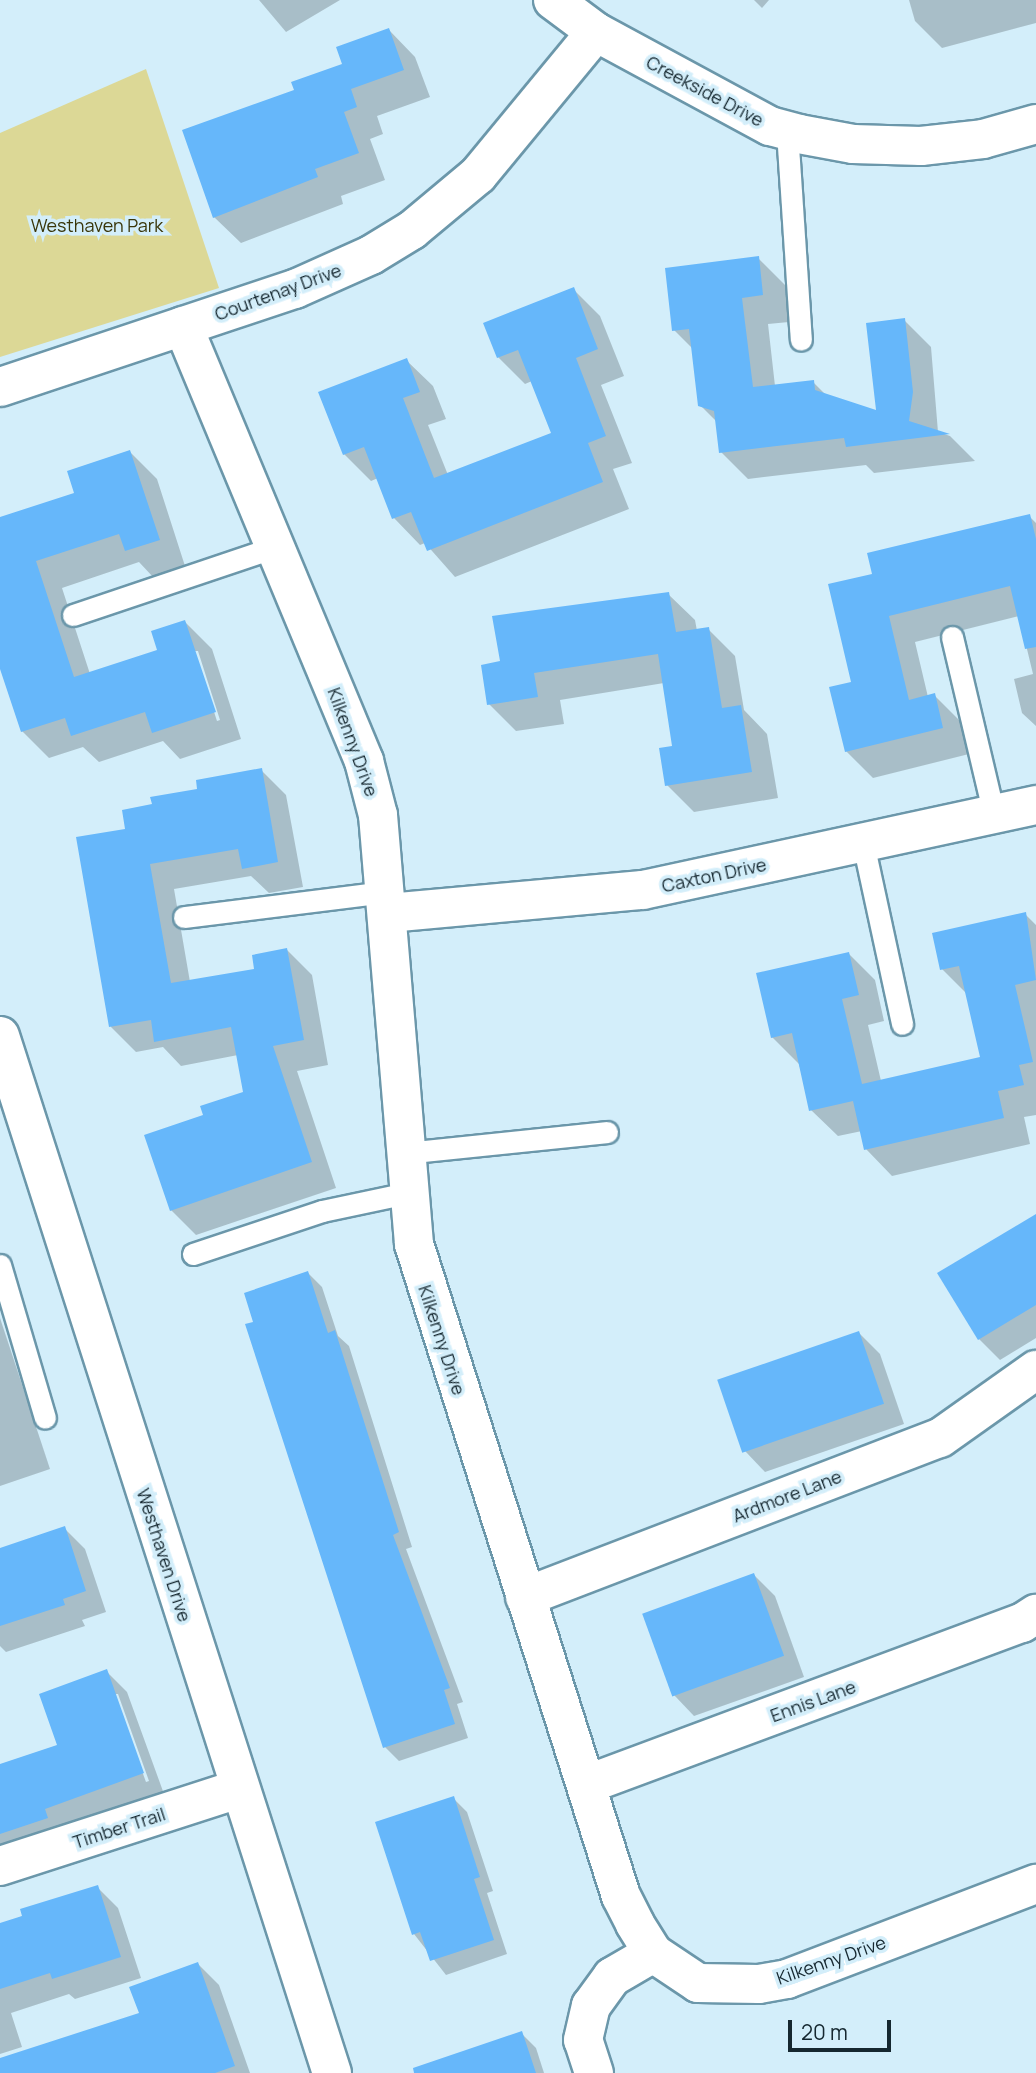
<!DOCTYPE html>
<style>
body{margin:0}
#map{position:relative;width:1036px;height:2073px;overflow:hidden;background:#d3eefa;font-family:Manrope,sans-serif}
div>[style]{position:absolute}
.green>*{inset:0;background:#dcd896}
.shadow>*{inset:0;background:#0003}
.building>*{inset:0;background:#66b7fa;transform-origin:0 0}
.roads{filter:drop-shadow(2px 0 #6b97aa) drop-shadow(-2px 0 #6b97aa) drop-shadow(0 2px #6b97aa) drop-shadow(0 -2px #6b97aa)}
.lane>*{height:21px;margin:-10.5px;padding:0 10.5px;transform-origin:10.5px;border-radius:10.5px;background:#fff}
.street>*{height:38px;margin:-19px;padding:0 19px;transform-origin:19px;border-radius:19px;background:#fff}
span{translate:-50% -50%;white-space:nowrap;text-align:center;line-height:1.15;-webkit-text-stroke:7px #d3eefa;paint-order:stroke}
.street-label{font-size:18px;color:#15272f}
.park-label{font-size:18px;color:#393609}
.scale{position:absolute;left:788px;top:2020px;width:103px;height:32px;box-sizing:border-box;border:4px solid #15272f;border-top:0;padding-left:9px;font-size:21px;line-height:24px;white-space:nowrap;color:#15272f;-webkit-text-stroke:5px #d3eefa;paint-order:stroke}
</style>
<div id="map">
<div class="green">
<div style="clip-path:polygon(146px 69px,219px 288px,0 357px,0 133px)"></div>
</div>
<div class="shadow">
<div style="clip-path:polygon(259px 0,340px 0,286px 32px)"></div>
<div style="clip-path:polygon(754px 0,769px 0,762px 8px)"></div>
<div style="clip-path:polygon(909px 0,1036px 0,1036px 23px,942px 48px,915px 21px)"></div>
<div style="clip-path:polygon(389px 30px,415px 57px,430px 97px,377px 116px,383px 134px,370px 139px,385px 180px,341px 196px,343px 204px,241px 243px,214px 217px,296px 91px,344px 65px)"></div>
<div style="clip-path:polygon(758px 258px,785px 285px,789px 322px,768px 324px,775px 386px,813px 382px,827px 396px,878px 412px,904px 320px,931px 347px,938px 432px,950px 436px,975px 461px,874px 473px,866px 465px,748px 479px,721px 452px,718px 423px,700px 405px,693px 349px,674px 330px)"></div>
<div style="clip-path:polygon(573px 289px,600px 316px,624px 376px,601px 385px,632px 463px,613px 469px,629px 509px,455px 577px,425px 543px,420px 545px,394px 518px,378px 478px,371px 481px,344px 454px,406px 360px,433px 386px,446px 419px,428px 425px,448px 475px,553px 434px,532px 381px,525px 384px,498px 357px)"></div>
<div style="clip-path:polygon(evenodd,130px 452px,157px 479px,185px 566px,153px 577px,139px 562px,62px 588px,90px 674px,160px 651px,185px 622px,212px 649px,241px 739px,180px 759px,163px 741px,99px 762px,83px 747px,49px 758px,22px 731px,0 663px,0 538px,77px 494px,130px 452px,194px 651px,198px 651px,220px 720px,217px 721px,194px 651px)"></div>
<div style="clip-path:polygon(1029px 516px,1036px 523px,1036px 726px,1022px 713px,1014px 679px,1033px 674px,1019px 616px,915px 642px,928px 697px,934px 695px,961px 722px,969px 754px,873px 778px,846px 751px,853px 683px,874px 575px)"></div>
<div style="clip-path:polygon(668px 594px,695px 620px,697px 631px,708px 629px,735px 656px,744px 710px,767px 734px,778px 798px,694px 812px,667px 785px,674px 747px,664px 683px,560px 700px,564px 724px,516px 731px,489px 704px,502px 663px)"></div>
<div style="clip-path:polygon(261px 770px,286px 795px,303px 887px,269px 893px,251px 876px,174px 889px,190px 982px,256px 970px,287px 950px,312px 975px,328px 1065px,297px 1071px,336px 1188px,196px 1235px,171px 1210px,205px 1116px,245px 1094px,238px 1055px,181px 1066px,163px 1047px,136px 1052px,111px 1027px,127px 830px,154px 806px)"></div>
<div style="clip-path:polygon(1025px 914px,1036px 925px,1036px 1115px,1024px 1117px,1030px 1144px,892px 1176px,866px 1149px,862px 1131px,838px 1136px,811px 1110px,799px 1064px,772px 1037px,848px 953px,875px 980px,884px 1021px,868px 1025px,881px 1081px,982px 1058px,968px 995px,942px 969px)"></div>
<div style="clip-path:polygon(1036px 1216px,1036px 1338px,1000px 1360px,979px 1339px)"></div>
<div style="clip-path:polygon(308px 1273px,322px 1287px,338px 1336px,349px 1346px,412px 1547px,406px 1549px,463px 1702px,457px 1704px,468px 1738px,399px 1761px,385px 1747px,255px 1323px)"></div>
<div style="clip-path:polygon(0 1318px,50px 1469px,0 1486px)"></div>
<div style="clip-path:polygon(859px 1333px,880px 1354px,904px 1424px,765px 1472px,745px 1451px)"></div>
<div style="clip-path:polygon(64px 1528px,85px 1549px,106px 1612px,82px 1620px,85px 1626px,6px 1652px,0 1646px,0 1550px)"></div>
<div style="clip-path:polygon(754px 1575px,775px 1596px,804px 1677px,694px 1716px,674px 1695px)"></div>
<div style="clip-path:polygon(evenodd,106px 1671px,127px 1692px,164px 1794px,0 1870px,0 1766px,60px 1746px,106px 1671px,114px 1694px,118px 1694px,149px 1781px,146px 1782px,114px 1694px)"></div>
<div style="clip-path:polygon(453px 1798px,467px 1812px,493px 1891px,487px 1893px,507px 1954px,446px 1975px,414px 1934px)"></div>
<div style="clip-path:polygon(97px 1887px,118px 1908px,141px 1978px,75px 1999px,69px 1994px,11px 2013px,22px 2047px,0 2054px,0 1925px)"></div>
<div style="clip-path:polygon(198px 1964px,219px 1985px,250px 2073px,22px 2073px,141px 2015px)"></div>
<div style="clip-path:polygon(521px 2033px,536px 2048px,544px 2073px,466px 2073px)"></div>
</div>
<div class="building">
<div style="clip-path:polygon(389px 28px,404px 70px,351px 89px,357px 107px,344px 112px,359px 153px,315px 169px,318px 177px,213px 218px,182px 130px,294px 90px,291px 82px,342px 64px,336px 47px)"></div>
<div style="clip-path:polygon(759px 256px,763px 295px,742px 298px,753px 387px,814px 380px,815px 390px,876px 410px,866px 323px,905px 318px,913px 392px,909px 421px,950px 434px,846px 447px,844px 438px,719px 453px,714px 411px,698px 406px,689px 329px,672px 331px,665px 268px)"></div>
<div style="clip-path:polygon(574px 287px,598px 349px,576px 358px,606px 436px,588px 443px,603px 482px,427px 551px,411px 512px,392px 519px,364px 447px,343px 455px,318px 392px,407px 358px,420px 392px,403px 398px,434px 478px,551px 433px,518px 350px,497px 358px,483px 323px)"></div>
<div style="clip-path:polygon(130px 450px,160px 540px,125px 551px,119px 534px,36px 561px,74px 677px,157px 650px,151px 631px,185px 620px,216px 712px,152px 733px,145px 712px,71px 736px,65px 718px,21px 732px,0 669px,0 517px,74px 493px,67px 471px)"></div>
<div style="clip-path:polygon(1030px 514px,1036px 539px,1036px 647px,1025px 649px,1010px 586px,889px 616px,909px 700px,935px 693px,943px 728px,845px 752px,829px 687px,851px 682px,828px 584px,872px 574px,867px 553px)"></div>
<div style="clip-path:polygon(669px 592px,676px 632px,709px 627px,722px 708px,741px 705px,752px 772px,665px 786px,659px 748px,672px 746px,658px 654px,534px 673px,538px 697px,487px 705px,481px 665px,500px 661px,492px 616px)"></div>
<div style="clip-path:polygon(262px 768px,278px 862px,242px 869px,238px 849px,150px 864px,171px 983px,254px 969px,252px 955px,287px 948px,304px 1040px,273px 1046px,312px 1162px,170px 1211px,144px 1135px,203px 1115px,200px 1106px,243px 1092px,231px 1027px,154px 1042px,151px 1020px,109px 1027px,76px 837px,125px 829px,122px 810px,152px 804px,150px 797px,197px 789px,196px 780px)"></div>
<div style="clip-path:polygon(1026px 912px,1036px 980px,1015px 985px,1033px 1062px,1019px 1065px,1024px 1085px,998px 1091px,1004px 1118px,864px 1150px,853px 1101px,809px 1111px,792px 1033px,771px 1038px,756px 973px,849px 952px,859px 995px,842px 999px,862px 1084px,980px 1057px,959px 966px,940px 970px,932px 933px)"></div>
<div style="clip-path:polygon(1036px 1214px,1036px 1305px,978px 1340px,937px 1273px)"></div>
<div style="clip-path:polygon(308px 1271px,328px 1333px,335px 1330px,399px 1532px,393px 1535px,450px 1688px,444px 1690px,455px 1724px,383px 1748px,245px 1324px,253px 1322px,244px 1293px)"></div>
<div style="left:859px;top:1331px;width:77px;height:150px;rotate:71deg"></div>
<div style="clip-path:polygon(65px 1526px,86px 1591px,63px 1599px,65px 1605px,0 1626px,0 1548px)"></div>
<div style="left:754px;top:1573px;width:88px;height:119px;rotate:70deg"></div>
<div style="clip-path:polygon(107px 1669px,144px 1773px,45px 1809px,48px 1818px,0 1834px,0 1764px,57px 1745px,39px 1694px)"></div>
<div style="clip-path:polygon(454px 1796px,480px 1877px,474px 1879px,494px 1940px,430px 1961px,420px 1932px,412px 1935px,375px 1822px)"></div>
<div style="clip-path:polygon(98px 1885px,121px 1957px,52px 1979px,50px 1973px,0 1989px,0 1923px,22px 1916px,20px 1909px)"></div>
<div style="clip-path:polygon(198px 1962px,235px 2066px,215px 2073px,0 2073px,0 2058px,139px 2013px,129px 1987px)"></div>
<div style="clip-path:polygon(522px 2031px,536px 2073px,414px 2073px,413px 2068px)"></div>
</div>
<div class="roads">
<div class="lane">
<div style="left:787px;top:131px;width:209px;rotate:86.2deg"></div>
<div style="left:73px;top:615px;width:213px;rotate:-18.6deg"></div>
<div style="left:952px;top:637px;width:182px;rotate:76.7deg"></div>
<div style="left:863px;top:843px;width:185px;rotate:77.8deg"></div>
<div style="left:184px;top:917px;width:204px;rotate:-7.1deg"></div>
<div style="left:404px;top:1153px;width:204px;rotate:-5.9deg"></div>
<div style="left:193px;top:1254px;width:136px;rotate:-18.4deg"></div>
<div style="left:322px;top:1211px;width:87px;rotate:-12deg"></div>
<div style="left:0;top:1265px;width:159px;rotate:73.6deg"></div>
</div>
<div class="street">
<div style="left:553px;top:0;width:54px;rotate:36.7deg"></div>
<div style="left:596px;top:32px;width:198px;rotate:28.4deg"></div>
<div style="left:770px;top:126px;width:30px;rotate:15deg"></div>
<div style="left:799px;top:134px;width:55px;rotate:10.5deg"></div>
<div style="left:853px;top:144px;width:68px;rotate:1.7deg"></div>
<div style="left:921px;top:146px;width:62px;rotate:-6.4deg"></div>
<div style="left:983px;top:139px;width:55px;rotate:-15.8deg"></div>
<div style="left:183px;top:326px;width:471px;rotate:67.4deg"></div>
<div style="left:364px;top:761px;width:56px;rotate:75.5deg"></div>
<div style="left:378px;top:815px;width:431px;rotate:85.2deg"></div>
<div style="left:414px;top:1244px;width:684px;rotate:72.39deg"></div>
<div style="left:621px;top:1896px;width:31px;rotate:63deg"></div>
<div style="left:635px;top:1924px;width:34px;rotate:58deg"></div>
<div style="left:653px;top:1953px;width:54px;rotate:33.7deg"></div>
<div style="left:698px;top:1983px;width:61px;rotate:0.9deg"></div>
<div style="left:759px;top:1984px;width:28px;rotate:-10deg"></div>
<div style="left:787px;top:1979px;width:267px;rotate:-20.9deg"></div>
<div style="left:0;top:387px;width:311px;rotate:-18.4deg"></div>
<div style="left:295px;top:289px;width:83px;rotate:-24.1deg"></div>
<div style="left:371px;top:255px;width:48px;rotate:-31.4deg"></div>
<div style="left:412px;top:230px;width:86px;rotate:-39.8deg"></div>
<div style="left:478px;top:175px;width:185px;rotate:-50.5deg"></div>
<div style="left:388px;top:913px;width:256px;rotate:-5.2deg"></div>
<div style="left:643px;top:890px;width:402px;rotate:-12.2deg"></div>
<div style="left:0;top:1036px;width:1089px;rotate:72.25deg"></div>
<div style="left:525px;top:1597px;width:444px;rotate:-21deg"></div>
<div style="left:940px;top:1438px;width:118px;rotate:-35.3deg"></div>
<div style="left:588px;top:1784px;width:463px;rotate:-20.4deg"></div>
<div style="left:1022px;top:1623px;width:17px;rotate:-33deg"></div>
<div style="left:0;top:1866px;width:251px;rotate:-17.9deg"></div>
<div style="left:594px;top:2073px;width:35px;rotate:-108deg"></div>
<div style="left:583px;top:2040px;width:35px;rotate:-77deg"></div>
<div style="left:591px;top:2006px;width:36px;rotate:-54deg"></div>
<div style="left:612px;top:1977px;width:48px;rotate:-30.3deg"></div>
</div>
</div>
<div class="street-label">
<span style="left:705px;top:91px;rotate:28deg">Creekside Drive</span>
<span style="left:278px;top:292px;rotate:-20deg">Courtenay Drive</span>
<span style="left:353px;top:742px;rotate:70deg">Kilkenny Drive</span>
<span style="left:714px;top:875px;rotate:-12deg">Caxton Drive</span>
<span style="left:442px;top:1340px;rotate:72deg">Kilkenny Drive</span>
<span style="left:787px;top:1496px;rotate:-21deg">Ardmore Lane</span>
<span style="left:164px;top:1555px;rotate:72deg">Westhaven Drive</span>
<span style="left:813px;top:1701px;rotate:-20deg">Ennis Lane</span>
<span style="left:119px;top:1828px;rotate:-18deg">Timber Trail</span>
<span style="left:831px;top:1960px;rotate:-19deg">Kilkenny Drive</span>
</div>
<div class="park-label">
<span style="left:97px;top:225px">Westhaven Park</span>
</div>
<div class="scale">20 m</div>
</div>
